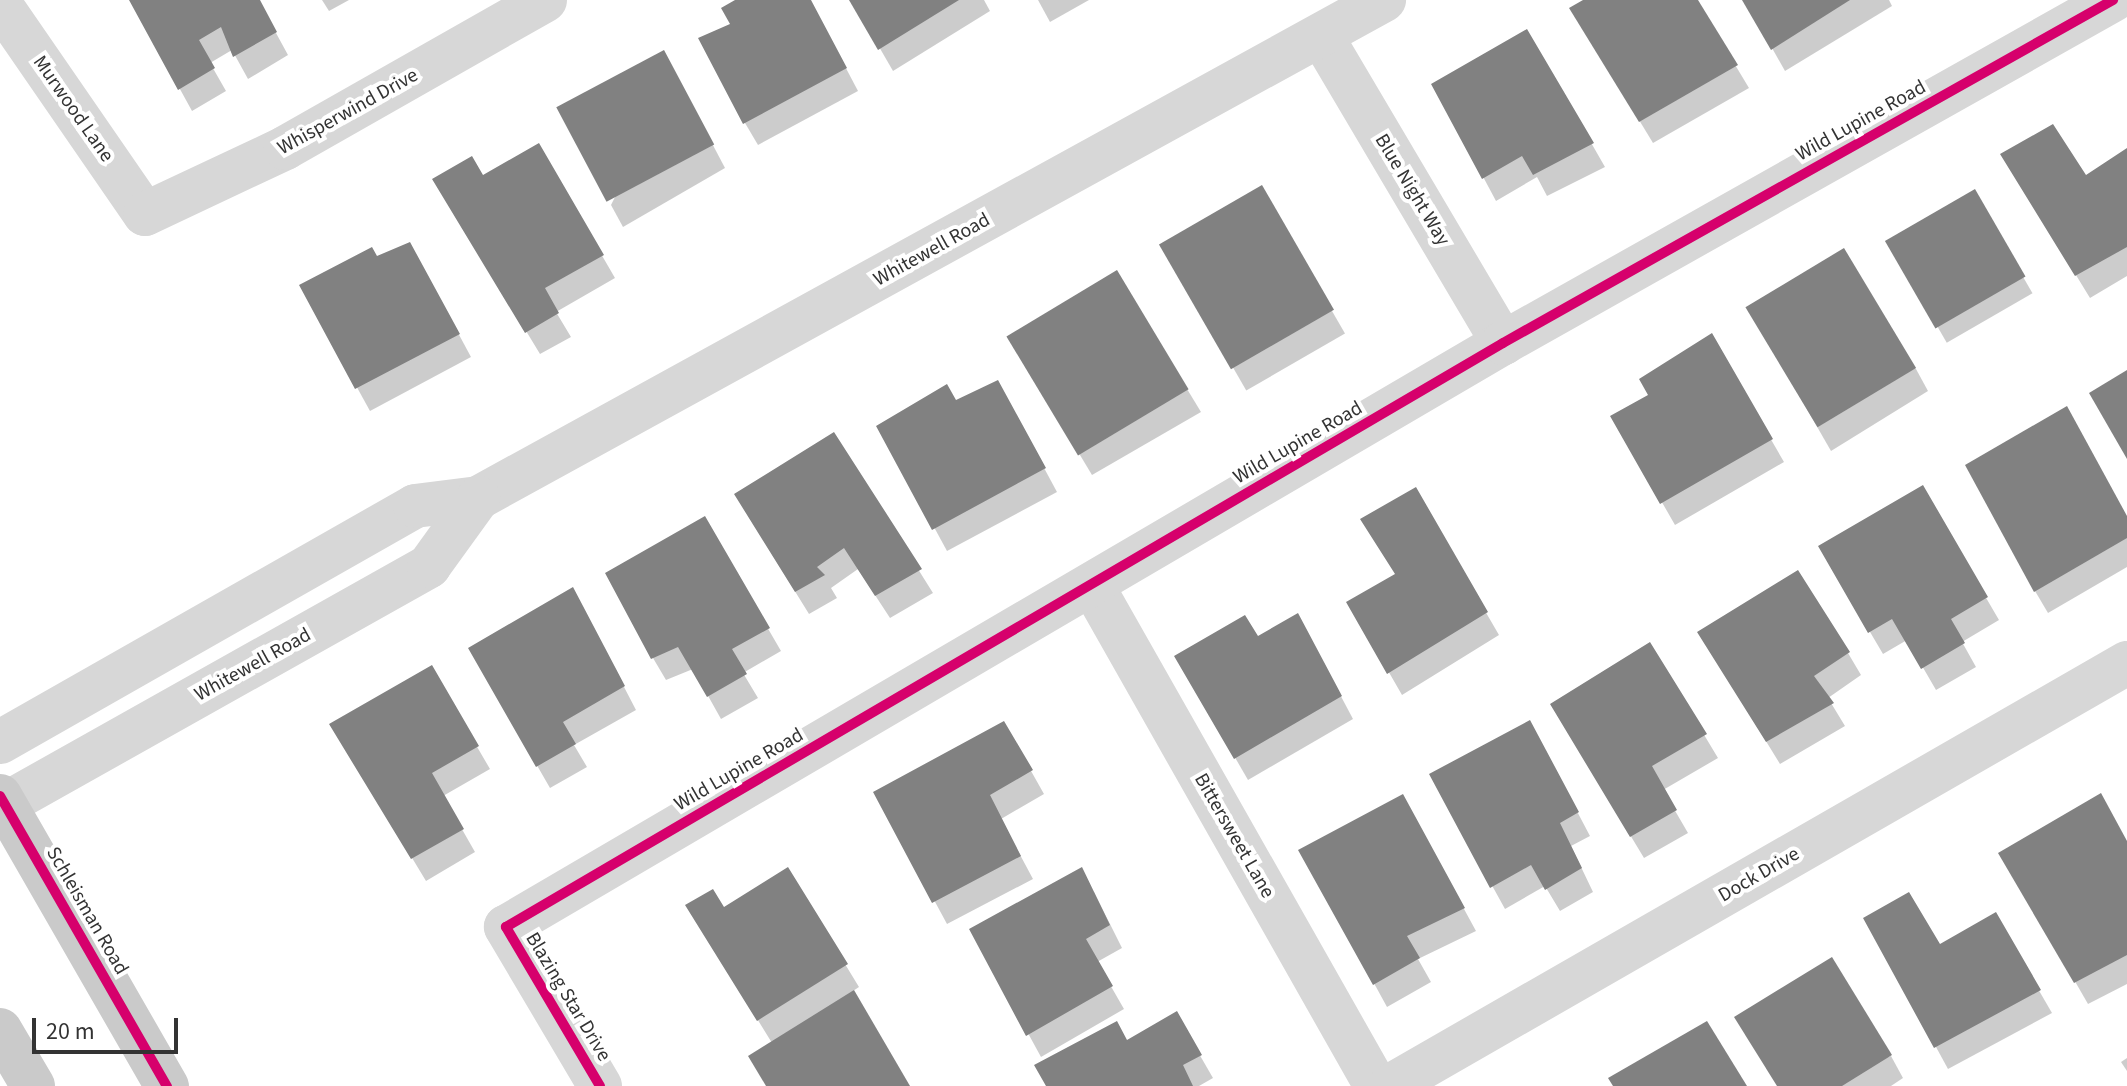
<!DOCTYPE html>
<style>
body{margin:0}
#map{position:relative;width:2127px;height:1086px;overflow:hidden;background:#fff;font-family:"Source Sans 3",sans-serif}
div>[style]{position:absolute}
.shadow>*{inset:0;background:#0003;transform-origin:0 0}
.building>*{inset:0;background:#818181;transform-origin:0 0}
.minor>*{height:44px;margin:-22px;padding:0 22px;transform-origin:22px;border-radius:22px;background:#d7d7d7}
.major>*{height:44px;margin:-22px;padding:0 22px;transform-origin:22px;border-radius:22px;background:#cacaca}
.cycleway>*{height:10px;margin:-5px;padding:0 5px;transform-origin:5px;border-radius:5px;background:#d6006c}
span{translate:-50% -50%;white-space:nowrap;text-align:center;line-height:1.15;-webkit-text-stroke:8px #fff;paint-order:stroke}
.street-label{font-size:20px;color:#333}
.scale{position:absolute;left:32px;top:1018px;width:146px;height:36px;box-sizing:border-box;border:4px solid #333;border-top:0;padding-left:10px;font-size:24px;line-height:28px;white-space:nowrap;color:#333;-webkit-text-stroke:6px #fff;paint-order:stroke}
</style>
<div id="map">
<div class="shadow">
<div style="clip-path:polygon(131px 0,258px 0,288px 55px,248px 79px,232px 50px,210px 63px,226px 91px,192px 111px)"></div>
<div style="clip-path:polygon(322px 0,349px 0,329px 11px)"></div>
<div style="clip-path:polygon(739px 0,810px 0,858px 91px,758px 145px,745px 123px,733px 24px)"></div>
<div style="clip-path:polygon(852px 0,984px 0,990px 11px,893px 71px)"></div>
<div style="clip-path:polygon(1038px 0,1089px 0,1050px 22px)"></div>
<div style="clip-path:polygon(1586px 0,1696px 0,1749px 88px,1653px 143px,1585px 31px)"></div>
<div style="clip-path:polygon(1745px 0,1889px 0,1892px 6px,1785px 71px)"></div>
<div style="clip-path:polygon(1527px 31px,1605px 167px,1547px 196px,1537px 177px,1496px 201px,1434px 85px)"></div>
<div style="clip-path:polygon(676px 75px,725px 168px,623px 227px,611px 205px)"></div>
<div style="clip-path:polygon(538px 145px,615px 278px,556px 312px,571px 337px,540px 354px,448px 202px)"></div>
<div style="clip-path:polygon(2127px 150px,2127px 276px,2090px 298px,2016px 177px,2086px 178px)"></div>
<div style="left:1261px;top:188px;width:168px;height:114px;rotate:60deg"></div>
<div style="left:1974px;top:192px;width:117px;height:99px;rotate:60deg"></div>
<div style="clip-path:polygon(422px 266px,471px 357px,370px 411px,301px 286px)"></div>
<div style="clip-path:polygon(1116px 272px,1201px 412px,1092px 475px,1021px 357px)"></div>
<div style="clip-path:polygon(1750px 310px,1916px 369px,1928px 391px,1831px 451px)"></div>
<div style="clip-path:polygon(1711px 336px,1784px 462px,1675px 525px,1613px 417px,1651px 396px)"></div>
<div style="clip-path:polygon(955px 402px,1010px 405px,1057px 492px,947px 551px,879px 426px)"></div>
<div style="clip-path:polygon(834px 435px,933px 593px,890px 618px,858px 569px,831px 588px,837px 598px,809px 614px,749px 517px)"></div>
<div style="clip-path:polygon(1922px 488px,1999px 620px,1962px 642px,1976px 667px,1936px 690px,1907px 640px,1883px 654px,1820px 547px)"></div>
<div style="clip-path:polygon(1415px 490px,1499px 635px,1402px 695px,1349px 603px,1397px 575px)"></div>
<div style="clip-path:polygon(704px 518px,781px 651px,743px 673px,758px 698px,721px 719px,693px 669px,666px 680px,653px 658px)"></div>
<div style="clip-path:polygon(2127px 518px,2127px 567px,2048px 613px,2035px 591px)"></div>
<div style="clip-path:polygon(585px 612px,636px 710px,574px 745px,587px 767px,550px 788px,470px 649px)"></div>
<div style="clip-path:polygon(1310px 638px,1353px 719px,1248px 780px,1177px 657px,1257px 639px)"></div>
<div style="clip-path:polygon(1650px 645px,1718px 758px,1663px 790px,1688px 833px,1644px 858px,1565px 727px)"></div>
<div style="clip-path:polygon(1848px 653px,1861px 675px,1828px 698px,1845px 726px,1780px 764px,1713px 655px)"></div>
<div style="clip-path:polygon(431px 668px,490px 769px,443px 796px,475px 852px,426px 881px,345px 747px)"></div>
<div style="clip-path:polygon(1004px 723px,1044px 794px,1001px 819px,1033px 879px,947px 924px,876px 793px)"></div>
<div style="clip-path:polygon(1542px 745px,1590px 836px,1571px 846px,1593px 892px,1560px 911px,1545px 886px,1505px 909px,1431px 775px)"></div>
<div style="clip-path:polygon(1415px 819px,1476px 931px,1418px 959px,1431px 982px,1387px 1007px,1301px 850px)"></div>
<div style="clip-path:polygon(2127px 844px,2127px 984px,2088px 1004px,2001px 853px)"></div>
<div style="clip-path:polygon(787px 869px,859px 987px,853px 991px,908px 1086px,768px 1086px,772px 1043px,701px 928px)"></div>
<div style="clip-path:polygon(1094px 892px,1122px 948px,1097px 962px,1124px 1009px,1041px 1057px,971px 929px)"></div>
<div style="clip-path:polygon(1995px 915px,2052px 1013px,1948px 1069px,1936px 1047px,1939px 947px)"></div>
<div style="clip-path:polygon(1176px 1014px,1213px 1078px,1199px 1086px,1048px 1086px)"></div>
<div style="clip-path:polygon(1891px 1056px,1903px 1078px,1891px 1086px,1778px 1086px)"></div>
<div style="clip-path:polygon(2127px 1058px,2127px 1071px,2121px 1062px)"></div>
</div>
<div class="building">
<div style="clip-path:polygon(129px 0,260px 0,277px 32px,233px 57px,221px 27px,199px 40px,215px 68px,178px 90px)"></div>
<div style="clip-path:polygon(735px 0,811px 0,847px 68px,743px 124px,698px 38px,730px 24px,721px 8px)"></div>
<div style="clip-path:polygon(849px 0,959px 0,878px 50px)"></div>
<div style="clip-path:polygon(1583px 0,1698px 0,1738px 65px,1639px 122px,1569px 8px)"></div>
<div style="clip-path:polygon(1742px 0,1850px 0,1771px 50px)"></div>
<div style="clip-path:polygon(1527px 29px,1594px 143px,1533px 175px,1522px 156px,1482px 179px,1431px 84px)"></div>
<div style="left:664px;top:50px;width:107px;height:122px;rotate:62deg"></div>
<div style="clip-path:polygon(2053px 124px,2086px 175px,2127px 148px,2127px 247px,2075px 276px,2000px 154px)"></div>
<div style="clip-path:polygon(539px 143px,604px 255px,545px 288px,559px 313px,525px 333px,432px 179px,472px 156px,483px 175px)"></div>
<div style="left:1262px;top:185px;width:144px;height:119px;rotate:60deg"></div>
<div style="left:1975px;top:189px;width:101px;height:104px;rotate:60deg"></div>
<div style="clip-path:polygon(410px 242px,460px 334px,355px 389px,299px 285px,372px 247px,377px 256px)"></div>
<div style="left:1844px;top:248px;width:140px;height:115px;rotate:59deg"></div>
<div style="left:1117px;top:270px;width:139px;height:129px;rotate:59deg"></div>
<div style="clip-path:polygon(1712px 333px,1773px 439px,1660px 504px,1610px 416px,1648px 395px,1639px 379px)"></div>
<div style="clip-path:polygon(2127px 370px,2127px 459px,2089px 393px)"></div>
<div style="clip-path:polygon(998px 380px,1046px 468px,932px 530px,876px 426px,947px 384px,956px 400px)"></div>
<div style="clip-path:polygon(2067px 406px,2127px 516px,2127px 538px,2034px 592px,1965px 465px)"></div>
<div style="clip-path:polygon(834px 432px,922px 569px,875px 596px,844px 548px,817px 567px,825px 575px,795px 592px,734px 494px)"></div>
<div style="clip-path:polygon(1923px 485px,1988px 597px,1951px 619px,1965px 643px,1921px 669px,1892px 619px,1868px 633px,1818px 546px)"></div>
<div style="clip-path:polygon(1416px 487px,1488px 612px,1387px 674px,1346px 602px,1395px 574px,1360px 519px)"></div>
<div style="clip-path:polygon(705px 516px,770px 628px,732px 649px,747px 674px,707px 697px,678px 647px,651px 659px,605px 573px)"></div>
<div style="clip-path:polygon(1798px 570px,1850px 652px,1814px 676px,1834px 703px,1766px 742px,1697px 632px)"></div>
<div style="clip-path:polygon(573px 587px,625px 686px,563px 722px,576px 744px,536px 767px,468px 648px)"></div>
<div style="clip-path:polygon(1298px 613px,1342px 696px,1234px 759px,1174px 656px,1245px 615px,1258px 636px)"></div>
<div style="clip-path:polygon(1650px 642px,1707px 734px,1652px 766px,1677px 810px,1630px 837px,1550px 704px)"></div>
<div style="clip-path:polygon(432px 665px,479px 746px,432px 773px,464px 829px,411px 859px,329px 724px)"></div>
<div style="clip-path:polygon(1530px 720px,1579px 812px,1560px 823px,1582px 868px,1545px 890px,1531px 865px,1490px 888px,1429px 774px)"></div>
<div style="clip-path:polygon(1004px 721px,1033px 770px,990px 795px,1021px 856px,932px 903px,873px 792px)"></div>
<div style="clip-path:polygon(2101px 793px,2127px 841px,2127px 955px,2074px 983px,1998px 853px)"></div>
<div style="clip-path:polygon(1403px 794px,1465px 908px,1407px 936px,1420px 958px,1373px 985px,1298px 850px)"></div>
<div style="clip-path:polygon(788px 867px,848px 964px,757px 1021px,685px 905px,713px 889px,724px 907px)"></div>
<div style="clip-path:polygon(1082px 867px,1110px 925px,1086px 939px,1113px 986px,1026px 1036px,969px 929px)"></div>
<div style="clip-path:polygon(1909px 892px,1940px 944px,1996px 912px,2041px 990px,1934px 1048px,1863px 918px)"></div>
<div style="clip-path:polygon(1832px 957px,1892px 1055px,1842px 1086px,1777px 1086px,1734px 1017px)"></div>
<div style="clip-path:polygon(854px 990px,910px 1086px,766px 1086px,748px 1056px)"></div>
<div style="clip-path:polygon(1177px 1011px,1202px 1055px,1183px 1065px,1193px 1086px,1046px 1086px,1034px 1065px,1117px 1021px,1127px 1040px)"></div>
<div style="clip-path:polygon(1707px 1021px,1747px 1086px,1613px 1086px,1608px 1078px)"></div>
</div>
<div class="minor">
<div style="left:0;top:4px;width:255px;rotate:55.4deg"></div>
<div style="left:145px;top:214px;width:155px;rotate:-25.2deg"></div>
<div style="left:285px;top:148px;width:299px;rotate:-29.6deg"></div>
<div style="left:1322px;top:37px;width:356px;rotate:59.4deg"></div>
<div style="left:1092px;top:585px;width:576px;rotate:60.45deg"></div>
<div style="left:0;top:742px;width:477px;rotate:-29.6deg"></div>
<div style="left:415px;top:506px;width:64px;rotate:-7.2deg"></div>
<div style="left:478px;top:498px;width:1034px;rotate:-28.8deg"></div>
<div style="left:0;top:807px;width:492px;rotate:-29.3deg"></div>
<div style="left:429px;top:566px;width:84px;rotate:-54.2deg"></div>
<div style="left:600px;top:1086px;width:185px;rotate:-120.6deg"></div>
<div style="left:506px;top:927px;width:1155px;rotate:-30.36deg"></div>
<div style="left:1503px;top:343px;width:700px;rotate:-29.35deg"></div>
<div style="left:1390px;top:1086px;width:850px;rotate:-29.85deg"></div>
</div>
<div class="major">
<div style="left:0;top:796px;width:335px;rotate:60.1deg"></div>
<div style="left:0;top:1030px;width:65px;rotate:59.5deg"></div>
</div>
<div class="cycleway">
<div style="left:0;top:796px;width:335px;rotate:60.1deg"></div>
<div style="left:600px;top:1086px;width:185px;rotate:-120.6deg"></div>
<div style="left:506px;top:927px;width:1155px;rotate:-30.36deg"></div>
<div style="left:1503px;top:343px;width:700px;rotate:-29.35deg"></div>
</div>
<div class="street-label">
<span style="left:73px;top:109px;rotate:55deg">Murwood Lane</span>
<span style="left:348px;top:112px;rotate:-29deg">Whisperwind Drive</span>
<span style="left:1861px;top:121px;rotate:-29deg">Wild Lupine Road</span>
<span style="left:1412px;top:190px;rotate:59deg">Blue Night Way</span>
<span style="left:932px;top:250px;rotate:-29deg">Whitewell Road</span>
<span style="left:1298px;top:443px;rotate:-30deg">Wild Lupine Road</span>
<span style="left:253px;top:665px;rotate:-29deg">Whitewell Road</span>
<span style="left:739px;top:770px;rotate:-30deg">Wild Lupine Road</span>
<span style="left:1234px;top:836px;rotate:60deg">Bittersweet Lane</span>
<span style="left:1759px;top:875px;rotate:-30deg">Dock Drive</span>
<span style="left:87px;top:911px;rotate:60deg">Schleisman Road</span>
<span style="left:568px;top:997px;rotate:59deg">Blazing Star Drive</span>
</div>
<div class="scale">20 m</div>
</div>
